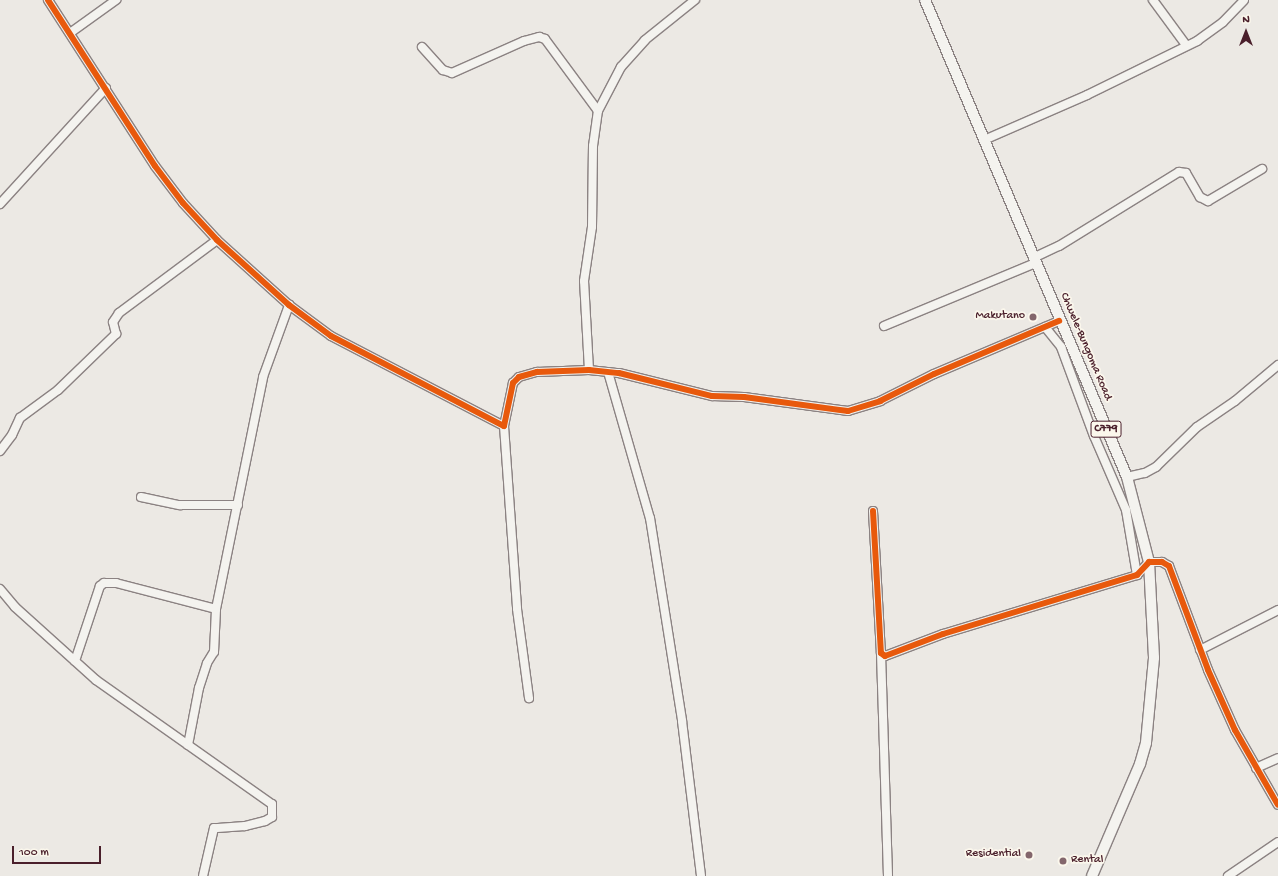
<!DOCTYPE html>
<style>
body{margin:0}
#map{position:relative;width:1278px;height:876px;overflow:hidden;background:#ece9e4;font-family:"Gochi Hand",sans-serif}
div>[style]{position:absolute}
.roads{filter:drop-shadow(1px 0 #8b8282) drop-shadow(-1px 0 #8b8282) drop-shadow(0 1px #8b8282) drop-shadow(0 -1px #8b8282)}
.minor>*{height:8px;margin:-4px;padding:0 4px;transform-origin:4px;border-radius:4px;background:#f4f3ef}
.major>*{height:10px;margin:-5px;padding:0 5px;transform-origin:5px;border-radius:5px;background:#f4f3ef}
.cycleway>*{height:6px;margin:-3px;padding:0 3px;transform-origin:3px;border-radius:3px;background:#e8590c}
.dots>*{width:11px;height:11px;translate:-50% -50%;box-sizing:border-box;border:2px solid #fbf7ec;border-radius:50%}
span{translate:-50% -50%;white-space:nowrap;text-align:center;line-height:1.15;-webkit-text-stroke:3.5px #fbf7ec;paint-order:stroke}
.shield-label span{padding:1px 3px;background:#fbf7ec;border:1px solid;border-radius:3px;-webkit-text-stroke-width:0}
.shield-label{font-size:11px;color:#4a1f2b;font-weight:700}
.poi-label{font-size:12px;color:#4a1f2b}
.right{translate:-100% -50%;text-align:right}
.left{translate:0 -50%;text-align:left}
.street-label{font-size:12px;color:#4a1f2b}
.north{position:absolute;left:1226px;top:12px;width:40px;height:40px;-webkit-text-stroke:3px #fbf7ec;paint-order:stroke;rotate:0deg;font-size:11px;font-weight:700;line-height:16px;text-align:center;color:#4a1f2b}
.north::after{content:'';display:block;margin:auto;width:14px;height:18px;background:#4a1f2b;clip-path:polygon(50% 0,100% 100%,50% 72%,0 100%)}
.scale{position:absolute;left:12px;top:846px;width:89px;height:18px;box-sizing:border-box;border:2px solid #4a1f2b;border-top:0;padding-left:5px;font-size:12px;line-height:14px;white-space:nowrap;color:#4a1f2b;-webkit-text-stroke:3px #fbf7ec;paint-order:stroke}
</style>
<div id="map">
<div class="roads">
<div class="minor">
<div style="left:48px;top:0;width:197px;rotate:57.2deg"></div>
<div style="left:155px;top:166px;width:46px;rotate:52.9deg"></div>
<div style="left:183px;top:203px;width:50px;rotate:47.4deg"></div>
<div style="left:217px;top:240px;width:97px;rotate:42.1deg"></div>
<div style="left:289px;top:305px;width:52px;rotate:36.4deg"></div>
<div style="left:331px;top:336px;width:195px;rotate:27.5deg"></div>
<div style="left:504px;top:426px;width:44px;rotate:-78.2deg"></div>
<div style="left:513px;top:383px;width:8px;rotate:-45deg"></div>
<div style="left:519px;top:377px;width:19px;rotate:-16deg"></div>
<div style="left:537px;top:372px;width:52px;rotate:-2.2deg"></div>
<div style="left:589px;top:370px;width:30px;rotate:6deg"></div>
<div style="left:619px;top:373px;width:96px;rotate:13.9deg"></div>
<div style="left:712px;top:396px;width:32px;rotate:2deg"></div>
<div style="left:744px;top:397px;width:105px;rotate:7.7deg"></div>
<div style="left:848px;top:411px;width:34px;rotate:-17deg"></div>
<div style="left:880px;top:401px;width:60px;rotate:-26.6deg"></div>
<div style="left:934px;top:374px;width:136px;rotate:-23deg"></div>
<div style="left:1153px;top:0;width:56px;rotate:53.7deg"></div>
<div style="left:70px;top:33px;width:57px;rotate:-35.7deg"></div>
<div style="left:422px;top:47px;width:31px;rotate:48deg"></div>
<div style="left:443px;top:70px;width:9px;rotate:18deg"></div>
<div style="left:452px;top:73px;width:79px;rotate:-24deg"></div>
<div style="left:524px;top:41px;width:16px;rotate:-15deg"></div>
<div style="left:539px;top:37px;width:6px;rotate:18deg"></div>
<div style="left:545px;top:39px;width:89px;rotate:53.6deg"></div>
<div style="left:984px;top:140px;width:112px;rotate:-23.6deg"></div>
<div style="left:1087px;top:95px;width:123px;rotate:-26.1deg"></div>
<div style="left:1197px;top:41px;width:32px;rotate:-36deg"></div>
<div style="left:1223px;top:22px;width:30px;rotate:-46deg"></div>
<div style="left:0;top:204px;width:157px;rotate:-47.6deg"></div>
<div style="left:1033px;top:258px;width:29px;rotate:-25deg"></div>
<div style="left:1059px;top:246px;width:141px;rotate:-31.7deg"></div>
<div style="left:1179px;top:172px;width:7px;rotate:8deg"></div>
<div style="left:1186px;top:173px;width:28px;rotate:60deg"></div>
<div style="left:1200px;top:197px;width:9px;rotate:27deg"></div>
<div style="left:1208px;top:201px;width:63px;rotate:-30.7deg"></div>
<div style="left:884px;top:326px;width:164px;rotate:-22.6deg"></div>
<div style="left:1045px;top:327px;width:26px;rotate:51deg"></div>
<div style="left:1061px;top:347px;width:95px;rotate:69.7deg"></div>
<div style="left:1094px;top:436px;width:81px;rotate:66.6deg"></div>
<div style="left:1126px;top:510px;width:66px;rotate:80.4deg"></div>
<div style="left:589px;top:370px;width:89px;rotate:-93.2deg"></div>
<div style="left:584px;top:281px;width:55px;rotate:-81.6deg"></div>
<div style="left:592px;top:227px;width:81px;rotate:-89.3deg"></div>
<div style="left:593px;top:146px;width:35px;rotate:-82deg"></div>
<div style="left:598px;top:111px;width:50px;rotate:-62.4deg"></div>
<div style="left:621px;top:67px;width:36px;rotate:-48deg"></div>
<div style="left:645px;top:40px;width:64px;rotate:-38.7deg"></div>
<div style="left:608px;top:372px;width:152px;rotate:74deg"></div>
<div style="left:650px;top:518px;width:206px;rotate:81deg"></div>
<div style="left:682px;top:721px;width:156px;rotate:83deg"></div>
<div style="left:504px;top:426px;width:183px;rotate:85.9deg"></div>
<div style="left:517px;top:609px;width:90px;rotate:82.3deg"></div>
<div style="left:0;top:451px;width:20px;rotate:-53deg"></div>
<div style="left:12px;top:435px;width:19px;rotate:-65deg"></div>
<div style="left:20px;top:418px;width:47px;rotate:-36.4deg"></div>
<div style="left:58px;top:390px;width:81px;rotate:-44deg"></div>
<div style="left:116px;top:334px;width:12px;rotate:-104deg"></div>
<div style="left:113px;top:322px;width:11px;rotate:-56deg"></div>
<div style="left:119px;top:313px;width:122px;rotate:-36.7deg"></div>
<div style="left:1127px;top:477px;width:18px;rotate:-13deg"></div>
<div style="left:1145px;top:473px;width:13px;rotate:-29deg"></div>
<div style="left:1156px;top:467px;width:57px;rotate:-44.3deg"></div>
<div style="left:1197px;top:427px;width:46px;rotate:-34.4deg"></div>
<div style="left:1235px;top:401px;width:56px;rotate:-39.9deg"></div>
<div style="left:141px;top:497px;width:40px;rotate:12deg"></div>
<div style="left:180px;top:505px;width:58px"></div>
<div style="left:873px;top:511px;width:142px;rotate:86.8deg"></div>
<div style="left:881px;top:653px;width:5px;rotate:37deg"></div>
<div style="left:885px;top:656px;width:62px;rotate:-20.8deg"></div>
<div style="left:943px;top:634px;width:203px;rotate:-16.9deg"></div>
<div style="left:1137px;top:575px;width:18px;rotate:-47deg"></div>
<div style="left:1149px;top:562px;width:13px"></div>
<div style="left:1162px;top:562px;width:8px;rotate:30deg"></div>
<div style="left:1169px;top:566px;width:111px;rotate:69.4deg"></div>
<div style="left:1208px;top:670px;width:66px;rotate:65.8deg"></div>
<div style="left:1235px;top:730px;width:86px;rotate:60.2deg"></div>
<div style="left:0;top:589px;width:23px;rotate:50deg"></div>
<div style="left:15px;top:607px;width:109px;rotate:42deg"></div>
<div style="left:96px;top:680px;width:215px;rotate:35.2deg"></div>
<div style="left:272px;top:804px;width:13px;rotate:90deg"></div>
<div style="left:272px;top:817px;width:8px;rotate:150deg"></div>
<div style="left:265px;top:821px;width:21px;rotate:166deg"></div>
<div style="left:245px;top:826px;width:31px;rotate:176deg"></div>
<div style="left:214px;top:828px;width:49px;rotate:102.9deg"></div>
<div style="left:1200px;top:650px;width:88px;rotate:-27.1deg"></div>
<div style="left:881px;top:653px;width:223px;rotate:88.2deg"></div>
<div style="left:75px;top:661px;width:79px;rotate:-71.6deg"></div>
<div style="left:100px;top:586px;width:5px;rotate:-37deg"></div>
<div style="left:104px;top:583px;width:12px"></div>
<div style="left:116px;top:583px;width:103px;rotate:14.6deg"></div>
<div style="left:188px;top:745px;width:58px;rotate:-79.1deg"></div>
<div style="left:199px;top:688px;width:26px;rotate:-72deg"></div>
<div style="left:207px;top:663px;width:13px;rotate:-58deg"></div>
<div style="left:214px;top:652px;width:43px;rotate:-87.3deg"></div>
<div style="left:216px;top:609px;width:237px;rotate:-78.5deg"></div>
<div style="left:263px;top:377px;width:77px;rotate:-70.1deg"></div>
<div style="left:1256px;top:768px;width:24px;rotate:-24deg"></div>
<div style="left:1228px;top:876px;width:60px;rotate:-34.2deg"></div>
</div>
<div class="major">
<div style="left:925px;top:0;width:518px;rotate:67.05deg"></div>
<div style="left:1127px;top:477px;width:88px;rotate:75.5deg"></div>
<div style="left:1149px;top:562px;width:96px;rotate:87deg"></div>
<div style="left:1154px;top:658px;width:85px;rotate:95.4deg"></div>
<div style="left:1146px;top:743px;width:22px;rotate:106deg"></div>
<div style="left:1140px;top:764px;width:122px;rotate:113.2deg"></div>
</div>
</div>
<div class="cycleway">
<div style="left:48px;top:0;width:197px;rotate:57.2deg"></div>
<div style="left:155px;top:166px;width:46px;rotate:52.9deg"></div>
<div style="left:183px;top:203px;width:50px;rotate:47.4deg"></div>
<div style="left:217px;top:240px;width:97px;rotate:42.1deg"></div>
<div style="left:289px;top:305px;width:52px;rotate:36.4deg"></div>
<div style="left:331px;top:336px;width:195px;rotate:27.5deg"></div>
<div style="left:504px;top:426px;width:44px;rotate:-78.2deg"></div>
<div style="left:513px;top:383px;width:8px;rotate:-45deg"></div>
<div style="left:519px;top:377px;width:19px;rotate:-16deg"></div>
<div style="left:537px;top:372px;width:52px;rotate:-2.2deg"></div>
<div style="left:589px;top:370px;width:30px;rotate:6deg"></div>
<div style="left:619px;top:373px;width:96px;rotate:13.9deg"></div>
<div style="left:712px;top:396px;width:32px;rotate:2deg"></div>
<div style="left:744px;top:397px;width:105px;rotate:7.7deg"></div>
<div style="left:848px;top:411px;width:34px;rotate:-17deg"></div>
<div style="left:880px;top:401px;width:60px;rotate:-26.6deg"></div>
<div style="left:934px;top:374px;width:136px;rotate:-23deg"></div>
<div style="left:873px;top:511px;width:142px;rotate:86.8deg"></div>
<div style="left:881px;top:653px;width:5px;rotate:37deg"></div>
<div style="left:885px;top:656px;width:62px;rotate:-20.8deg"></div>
<div style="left:943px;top:634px;width:203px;rotate:-16.9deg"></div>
<div style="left:1137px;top:575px;width:18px;rotate:-47deg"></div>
<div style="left:1149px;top:562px;width:13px"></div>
<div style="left:1162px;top:562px;width:8px;rotate:30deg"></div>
<div style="left:1169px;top:566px;width:111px;rotate:69.4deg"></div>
<div style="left:1208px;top:670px;width:66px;rotate:65.8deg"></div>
<div style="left:1235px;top:730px;width:86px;rotate:60.2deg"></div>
</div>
<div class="dots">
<div style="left:1033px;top:317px;background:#83666c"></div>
<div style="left:1029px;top:855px;background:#83666c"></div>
<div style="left:1063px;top:861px;background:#83666c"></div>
</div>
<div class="shield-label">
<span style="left:1106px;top:429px">C779</span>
</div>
<div class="poi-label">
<span class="right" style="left:1025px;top:317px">Makutano</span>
<span class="right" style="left:1021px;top:855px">Residential</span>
<span class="left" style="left:1071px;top:861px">Rental</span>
</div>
<div class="street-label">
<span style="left:1085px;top:347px;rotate:67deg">Chwele-Bungoma Road</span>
</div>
<div class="north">N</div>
<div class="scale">100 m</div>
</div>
